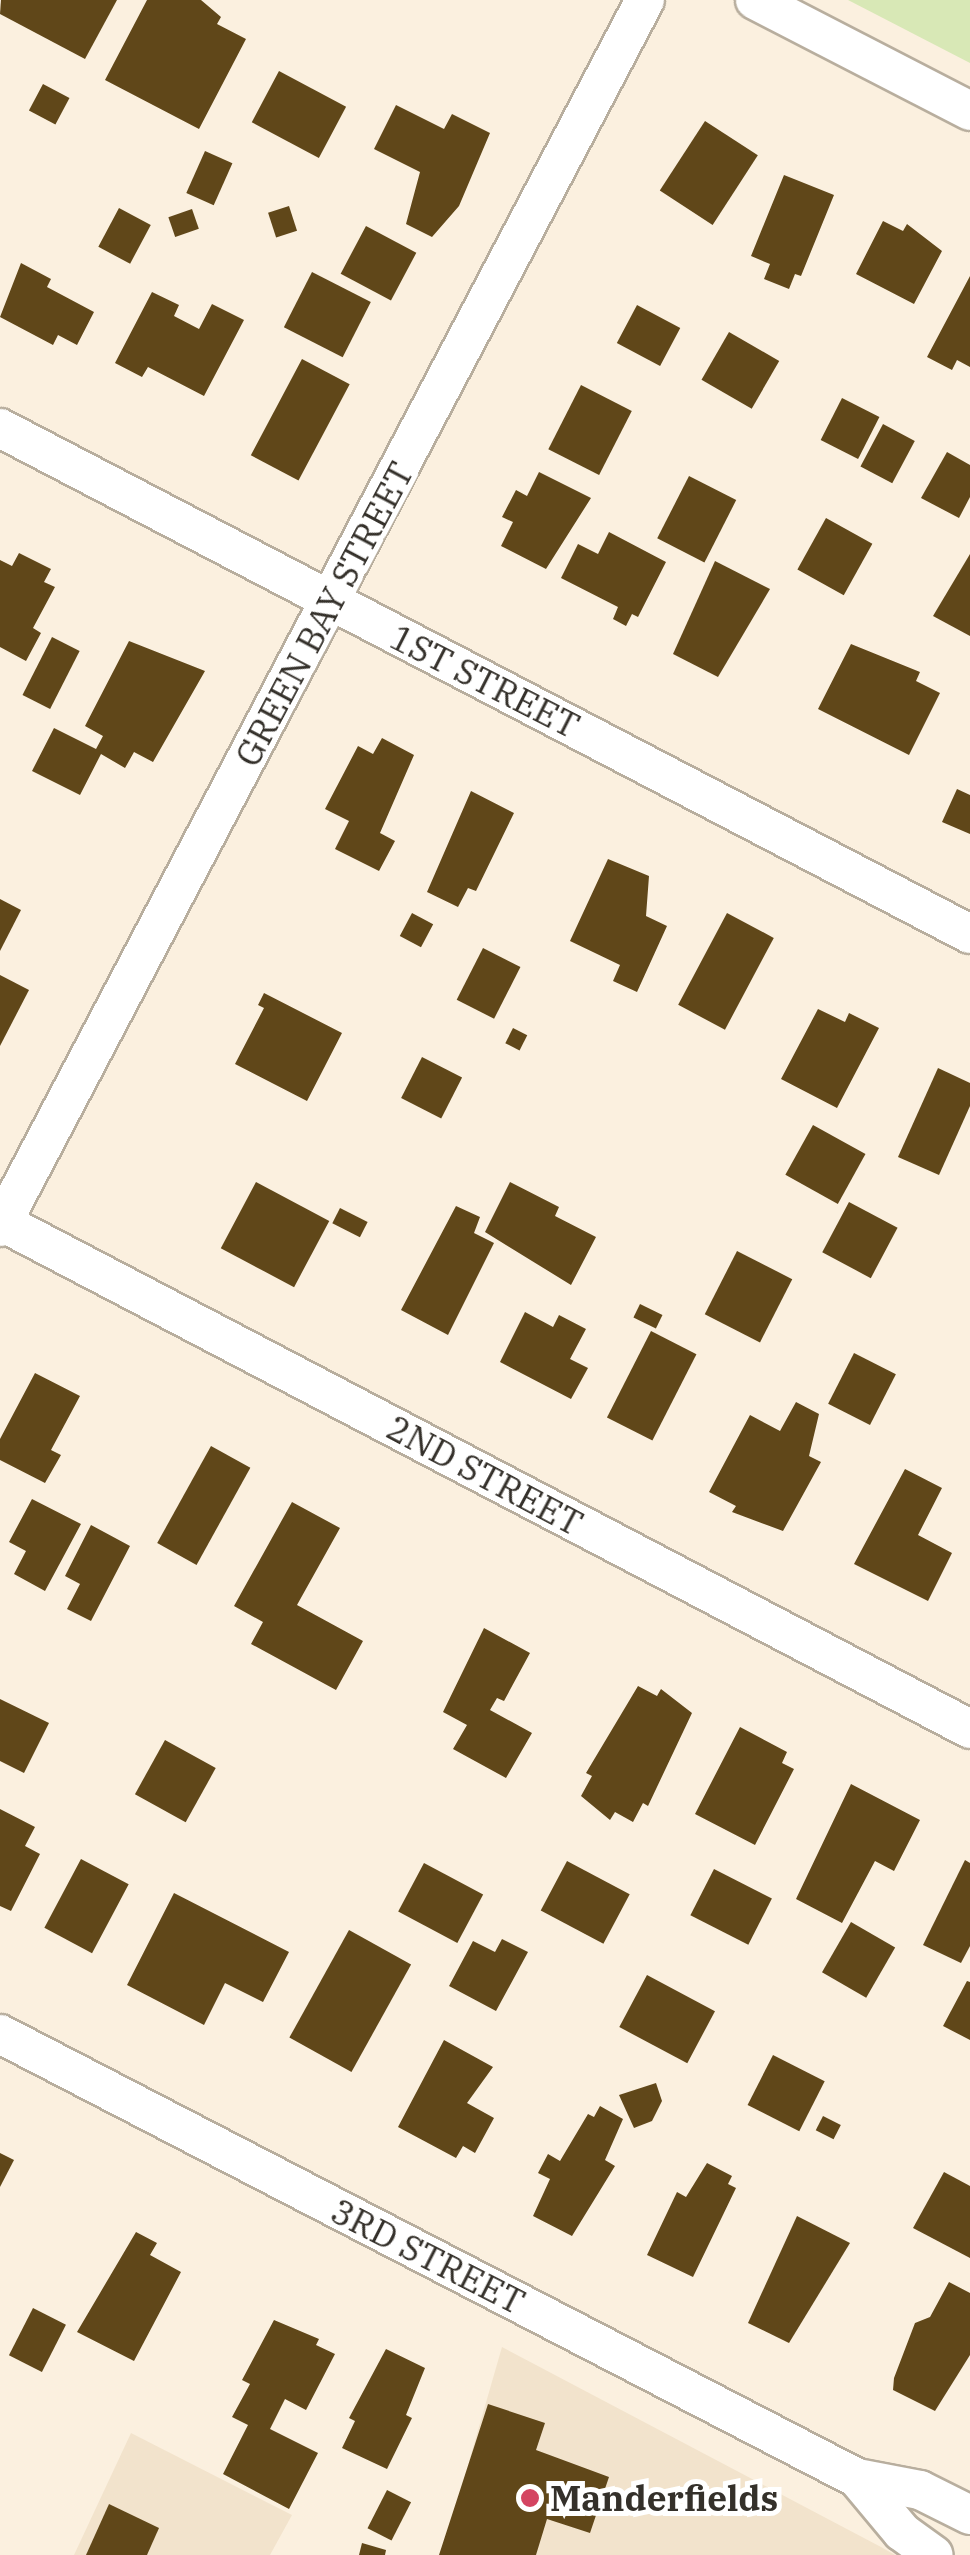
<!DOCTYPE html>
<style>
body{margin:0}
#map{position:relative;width:970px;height:2555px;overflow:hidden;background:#fbf0df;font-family:"IBM Plex Serif",serif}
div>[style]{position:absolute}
.built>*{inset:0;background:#f2e3cc}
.green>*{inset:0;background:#d8e8b6}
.building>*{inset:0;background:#604719;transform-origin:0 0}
.roads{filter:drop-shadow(2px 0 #b8ae9e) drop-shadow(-2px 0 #b8ae9e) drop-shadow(0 2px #b8ae9e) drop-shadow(0 -2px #b8ae9e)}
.street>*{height:38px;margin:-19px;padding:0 19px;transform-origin:19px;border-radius:19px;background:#fff}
.dots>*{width:28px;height:28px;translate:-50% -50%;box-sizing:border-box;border:5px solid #fff;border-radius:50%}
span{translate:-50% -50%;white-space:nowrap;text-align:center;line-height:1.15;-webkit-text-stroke:10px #fff;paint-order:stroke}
.street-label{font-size:35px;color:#34302a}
.poi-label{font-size:35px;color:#34302a;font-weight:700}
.left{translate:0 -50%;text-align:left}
</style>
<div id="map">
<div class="built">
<div style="clip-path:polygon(502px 2347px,881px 2547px,895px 2555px,442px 2555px)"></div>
<div style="clip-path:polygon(131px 2433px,292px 2515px,270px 2555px,74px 2555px)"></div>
</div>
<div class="green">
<div style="clip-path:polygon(848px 0,970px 0,970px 63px)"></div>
</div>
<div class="building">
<div style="clip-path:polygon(1px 0,117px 0,85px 59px,0 14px)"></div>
<div style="clip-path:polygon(147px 0,201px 0,221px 17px,217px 24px,246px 39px,199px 129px,105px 80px)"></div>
<div style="left:279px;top:71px;width:76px;height:58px;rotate:28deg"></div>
<div style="left:43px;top:84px;width:30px;height:30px;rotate:28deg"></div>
<div style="clip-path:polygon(396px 105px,444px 129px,452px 114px,490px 133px,459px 206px,432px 237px,406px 224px,420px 172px,374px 149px)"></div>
<div style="left:705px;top:121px;width:63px;height:83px;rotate:33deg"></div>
<div style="left:205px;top:151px;width:30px;height:46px;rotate:24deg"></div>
<div style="clip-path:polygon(784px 175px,834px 195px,801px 276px,795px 274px,789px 289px,764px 279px,770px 264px,751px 256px)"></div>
<div style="left:289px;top:206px;width:26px;height:22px;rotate:72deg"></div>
<div style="left:119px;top:208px;width:36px;height:44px;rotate:28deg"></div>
<div style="left:192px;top:209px;width:21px;height:25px;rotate:71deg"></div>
<div style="clip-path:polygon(883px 221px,903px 231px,907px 224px,942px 251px,914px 304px,856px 274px)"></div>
<div style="left:366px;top:226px;width:57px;height:54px;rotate:28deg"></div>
<div style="clip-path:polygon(21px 263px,51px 279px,47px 287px,94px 312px,77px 345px,58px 335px,53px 345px,0 317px)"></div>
<div style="left:312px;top:272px;width:66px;height:62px;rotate:27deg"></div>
<div style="clip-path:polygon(970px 276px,970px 367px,957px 360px,952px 370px,927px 357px)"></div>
<div style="clip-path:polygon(152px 292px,179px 305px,174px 316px,199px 329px,212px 304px,244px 320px,204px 396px,148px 367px,142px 377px,115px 363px)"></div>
<div style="left:637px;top:305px;width:49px;height:43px;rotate:28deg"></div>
<div style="left:729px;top:332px;width:58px;height:55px;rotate:30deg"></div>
<div style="left:302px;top:359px;width:54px;height:109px;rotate:28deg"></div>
<div style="left:581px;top:385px;width:57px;height:72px;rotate:27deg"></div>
<div style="left:842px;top:398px;width:42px;height:47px;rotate:27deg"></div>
<div style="left:883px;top:424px;width:36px;height:48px;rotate:28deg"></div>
<div style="clip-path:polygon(947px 452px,970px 465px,970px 497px,959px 518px,921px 498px)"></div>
<div style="clip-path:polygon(539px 472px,591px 498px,546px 569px,501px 546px,513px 522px,502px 517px,516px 490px,527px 496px)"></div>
<div style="left:689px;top:476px;width:53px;height:70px;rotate:27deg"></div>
<div style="left:826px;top:518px;width:53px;height:59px;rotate:29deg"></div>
<div style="clip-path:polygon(609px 532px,666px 562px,638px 617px,632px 614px,626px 626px,613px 619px,618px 607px,561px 578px,578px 544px,598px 554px)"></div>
<div style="clip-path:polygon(19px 553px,51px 569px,44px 582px,55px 587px,33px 628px,41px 633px,26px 661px,0 647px,0 560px,12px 566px)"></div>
<div style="clip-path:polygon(970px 554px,970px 636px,933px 616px)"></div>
<div style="clip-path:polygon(715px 561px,770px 589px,718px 677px,673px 654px)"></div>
<div style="left:52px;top:637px;width:31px;height:65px;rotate:27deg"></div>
<div style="clip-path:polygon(129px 641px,205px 671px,153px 762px,134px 752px,125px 768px,101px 754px,80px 795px,32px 771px,54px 728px,96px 749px,103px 736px,85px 726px)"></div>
<div style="clip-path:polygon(851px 644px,920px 672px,916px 681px,940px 693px,909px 755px,818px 709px)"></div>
<div style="clip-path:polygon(382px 738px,414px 755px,380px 833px,395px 841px,379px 871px,335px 849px,349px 821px,325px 809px,358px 746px,373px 754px)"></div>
<div style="clip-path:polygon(957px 789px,970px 795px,970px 834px,942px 822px)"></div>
<div style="clip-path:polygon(471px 791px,514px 813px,476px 891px,468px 888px,458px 907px,427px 892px)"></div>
<div style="clip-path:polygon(608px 859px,649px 876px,646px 916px,667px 926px,637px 992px,613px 981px,620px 965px,570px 941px)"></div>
<div style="clip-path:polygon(0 899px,21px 910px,0 951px)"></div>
<div style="left:412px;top:913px;width:24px;height:26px;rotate:28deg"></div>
<div style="left:727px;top:913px;width:53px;height:104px;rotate:28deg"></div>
<div style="left:483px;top:948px;width:42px;height:58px;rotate:27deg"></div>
<div style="clip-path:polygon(0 975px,29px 990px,0 1046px)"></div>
<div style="clip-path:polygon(264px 993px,342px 1033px,307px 1101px,235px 1064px,264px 1008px,258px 1005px)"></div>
<div style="clip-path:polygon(818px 1009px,845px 1022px,849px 1013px,879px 1028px,837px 1108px,781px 1079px)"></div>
<div style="left:513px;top:1028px;width:16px;height:17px;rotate:27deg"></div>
<div style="left:422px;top:1057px;width:45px;height:46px;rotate:27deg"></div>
<div style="clip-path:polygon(938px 1068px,970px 1083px,970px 1106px,939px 1175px,898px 1157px)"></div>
<div style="left:813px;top:1125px;width:60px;height:57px;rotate:29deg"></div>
<div style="left:256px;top:1182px;width:83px;height:75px;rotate:28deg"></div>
<div style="clip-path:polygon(510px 1182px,559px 1207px,555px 1216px,596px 1237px,571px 1285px,485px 1232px)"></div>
<div style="left:849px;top:1202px;width:55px;height:57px;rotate:28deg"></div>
<div style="clip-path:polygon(456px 1206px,480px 1217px,474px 1233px,494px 1243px,448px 1335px,401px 1310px)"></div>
<div style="left:340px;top:1208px;width:31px;height:17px;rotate:27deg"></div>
<div style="left:737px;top:1251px;width:62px;height:71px;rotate:27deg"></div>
<div style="left:640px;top:1304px;width:25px;height:15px;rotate:26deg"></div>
<div style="clip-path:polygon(525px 1312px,553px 1327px,559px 1315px,586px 1329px,570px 1359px,588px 1368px,571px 1399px,500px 1362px)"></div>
<div style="left:651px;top:1331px;width:51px;height:97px;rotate:27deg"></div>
<div style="left:854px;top:1353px;width:47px;height:57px;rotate:27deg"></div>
<div style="clip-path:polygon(35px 1373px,80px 1396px,51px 1450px,61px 1455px,45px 1483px,0 1460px,0 1439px)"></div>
<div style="clip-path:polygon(796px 1402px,819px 1414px,809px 1456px,821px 1462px,783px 1531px,732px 1512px,736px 1506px,709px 1492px,750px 1415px,780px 1431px)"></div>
<div style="left:211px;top:1446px;width:45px;height:111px;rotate:29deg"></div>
<div style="clip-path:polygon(905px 1469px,942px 1488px,918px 1535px,952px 1553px,928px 1601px,854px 1564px)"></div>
<div style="clip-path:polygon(32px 1499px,81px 1524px,45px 1591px,14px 1574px,26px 1551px,9px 1542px)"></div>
<div style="clip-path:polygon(292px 1502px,340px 1528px,297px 1605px,363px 1641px,336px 1690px,251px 1644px,263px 1622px,234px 1606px)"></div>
<div style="clip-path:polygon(91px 1525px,130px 1546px,91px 1621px,67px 1609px,80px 1584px,65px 1576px)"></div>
<div style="clip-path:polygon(484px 1628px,530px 1653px,504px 1701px,497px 1698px,490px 1710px,532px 1733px,506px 1778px,453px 1749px,467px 1725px,443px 1712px)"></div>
<div style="clip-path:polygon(638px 1686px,657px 1696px,661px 1689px,692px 1713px,648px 1806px,643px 1803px,633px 1822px,615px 1812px,610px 1820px,581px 1796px,592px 1776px,586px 1773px)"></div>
<div style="clip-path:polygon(0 1699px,49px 1723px,24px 1773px,0 1761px)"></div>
<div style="clip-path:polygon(740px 1727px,787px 1752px,782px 1763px,794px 1769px,755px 1845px,695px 1814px)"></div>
<div style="left:165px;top:1740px;width:58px;height:62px;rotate:29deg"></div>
<div style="clip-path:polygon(851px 1784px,920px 1820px,894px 1871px,875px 1861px,842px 1923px,796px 1899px)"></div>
<div style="clip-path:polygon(0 1809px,35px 1827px,25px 1846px,40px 1854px,11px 1911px,0 1906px)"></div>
<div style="left:81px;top:1859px;width:54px;height:78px;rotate:28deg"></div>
<div style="clip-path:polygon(965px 1860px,970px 1863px,970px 1946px,961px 1963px,923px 1945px)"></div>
<div style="left:567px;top:1861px;width:71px;height:56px;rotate:28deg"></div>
<div style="left:424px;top:1863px;width:67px;height:55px;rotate:28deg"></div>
<div style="left:714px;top:1869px;width:65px;height:52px;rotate:27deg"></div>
<div style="clip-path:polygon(174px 1893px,289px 1952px,263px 2002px,225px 1983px,204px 2025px,127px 1985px)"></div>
<div style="left:851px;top:1922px;width:51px;height:58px;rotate:30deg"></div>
<div style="left:349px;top:1930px;width:71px;height:123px;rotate:29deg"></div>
<div style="clip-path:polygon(502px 1939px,528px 1952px,496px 2011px,449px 1986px,473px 1941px,495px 1952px)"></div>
<div style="left:647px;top:1975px;width:77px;height:59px;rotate:28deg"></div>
<div style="clip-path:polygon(967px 1981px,970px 1982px,970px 2040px,943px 2026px)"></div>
<div style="clip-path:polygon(444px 2040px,493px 2067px,467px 2103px,494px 2118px,475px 2153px,463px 2146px,456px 2158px,398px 2127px)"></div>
<div style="left:773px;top:2055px;width:58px;height:56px;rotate:27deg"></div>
<div style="clip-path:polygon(656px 2083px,662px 2101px,652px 2121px,634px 2128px,619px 2095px)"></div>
<div style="clip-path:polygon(600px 2106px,623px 2119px,605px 2160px,615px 2166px,572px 2236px,533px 2216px,550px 2179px,538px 2173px,548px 2154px,560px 2161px,588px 2114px,594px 2117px)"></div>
<div style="left:823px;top:2116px;width:20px;height:16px;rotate:27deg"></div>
<div style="clip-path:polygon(0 2153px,14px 2160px,0 2187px)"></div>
<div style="clip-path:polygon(707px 2163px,732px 2176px,728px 2184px,736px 2188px,693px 2277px,647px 2255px,677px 2192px,686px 2197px)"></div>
<div style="clip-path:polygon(944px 2172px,970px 2186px,970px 2258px,913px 2228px)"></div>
<div style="clip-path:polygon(797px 2216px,850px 2243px,789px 2343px,748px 2323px)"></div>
<div style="clip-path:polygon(136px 2232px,157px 2243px,150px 2255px,181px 2272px,134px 2361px,77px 2332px)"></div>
<div style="clip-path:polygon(949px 2282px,970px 2293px,970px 2355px,935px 2411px,893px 2390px,894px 2378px,915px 2323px,930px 2317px)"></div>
<div style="left:33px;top:2308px;width:37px;height:53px;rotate:27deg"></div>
<div style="clip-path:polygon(274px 2320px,319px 2339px,316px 2345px,335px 2354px,306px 2410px,285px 2399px,270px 2429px,318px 2453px,289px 2509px,223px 2474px,248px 2425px,232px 2417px,250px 2384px,242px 2380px)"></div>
<div style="clip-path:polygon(386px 2349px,425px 2368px,406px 2415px,412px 2418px,387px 2469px,342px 2448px,355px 2421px,349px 2418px)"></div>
<div style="clip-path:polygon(488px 2404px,545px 2423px,536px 2450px,609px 2477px,590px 2533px,547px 2519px,536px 2555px,439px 2555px)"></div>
<div style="left:387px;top:2490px;width:27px;height:43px;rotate:27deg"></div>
<div style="clip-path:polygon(109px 2504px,159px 2528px,147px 2555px,86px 2555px)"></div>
<div style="clip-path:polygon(362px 2543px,386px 2550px,385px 2555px,359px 2555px)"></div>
</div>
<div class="roads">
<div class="street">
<div style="left:755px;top:0;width:242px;rotate:27.3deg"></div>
<div style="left:0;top:428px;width:1094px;rotate:27.55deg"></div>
<div style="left:0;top:1221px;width:1095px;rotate:27.64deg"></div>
<div style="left:0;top:1227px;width:1386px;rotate:-62.27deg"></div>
<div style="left:0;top:2034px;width:965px;rotate:27.39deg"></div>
<div style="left:857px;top:2478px;width:64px;rotate:10.8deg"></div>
<div style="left:920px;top:2490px;width:56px;rotate:26.6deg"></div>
<div style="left:857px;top:2478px;width:70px;rotate:50.2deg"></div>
<div style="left:902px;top:2532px;width:39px;rotate:36deg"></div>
</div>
</div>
<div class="dots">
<div style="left:530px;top:2498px;background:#d44461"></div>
</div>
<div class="street-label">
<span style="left:324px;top:614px;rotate:-62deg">GREEN BAY STREET</span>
<span style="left:485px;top:681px;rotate:27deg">1ST STREET</span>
<span style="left:485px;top:1475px;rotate:28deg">2ND STREET</span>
<span style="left:428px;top:2256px;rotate:27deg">3RD STREET</span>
</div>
<div class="poi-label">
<span class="left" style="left:550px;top:2498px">Manderfields</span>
</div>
</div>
